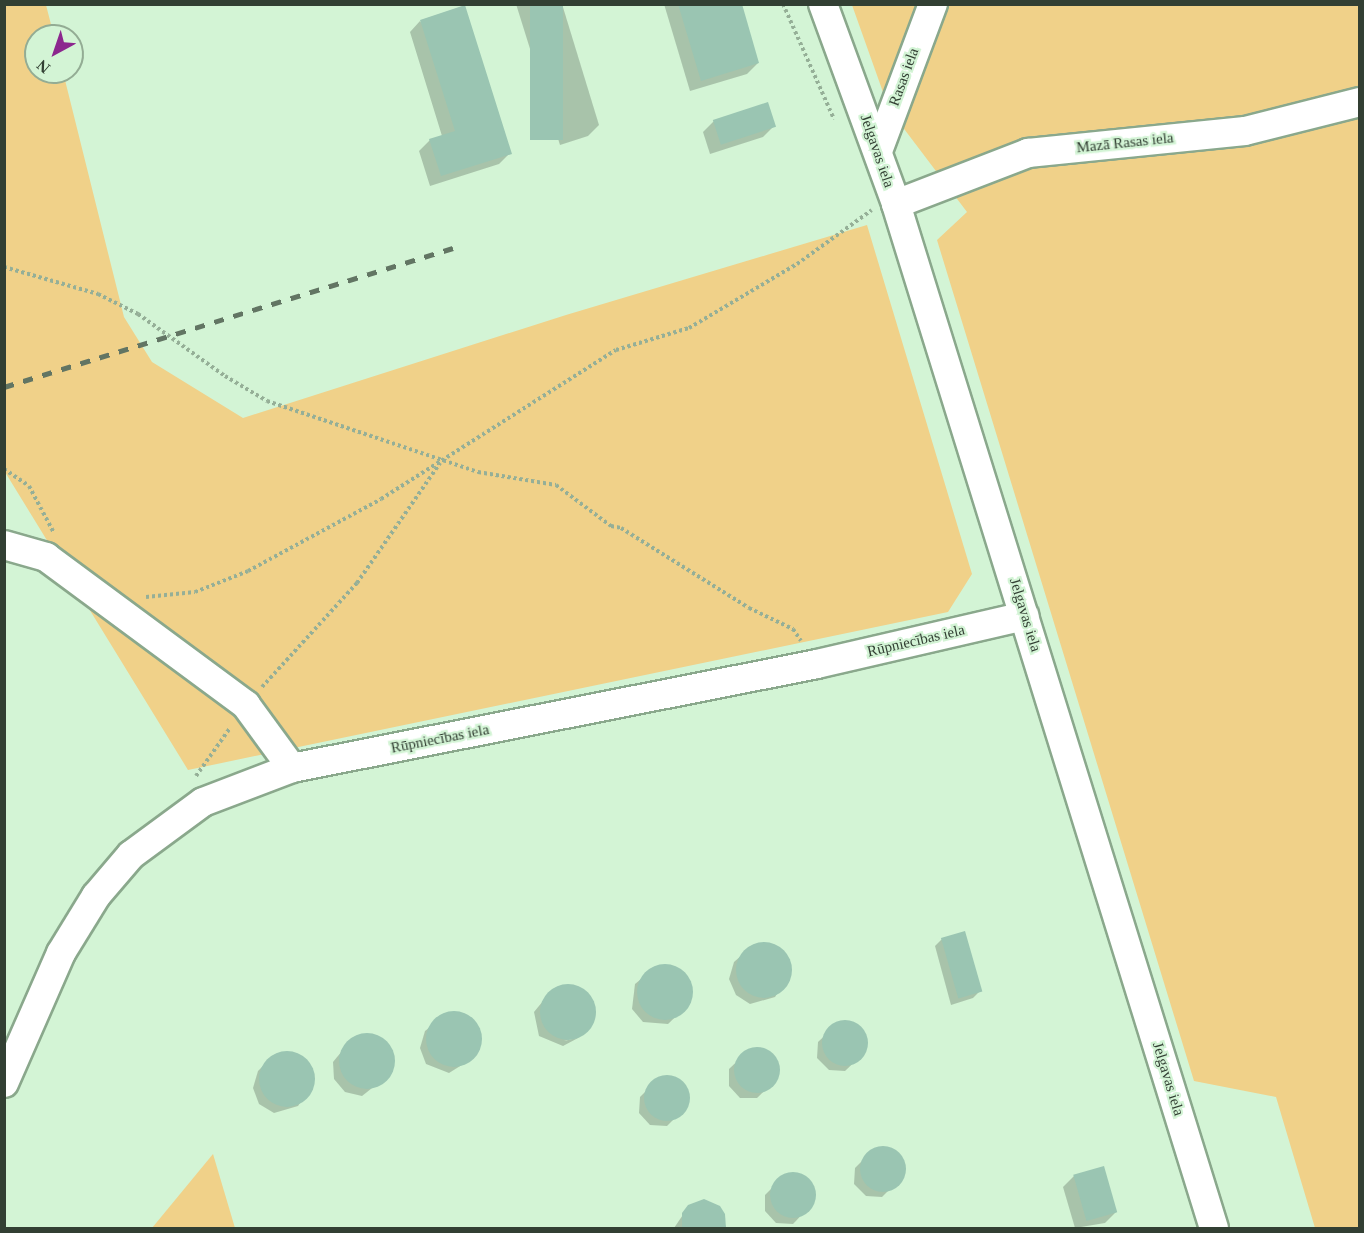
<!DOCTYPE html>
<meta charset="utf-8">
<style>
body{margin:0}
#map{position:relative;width:1364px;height:1233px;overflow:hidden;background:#d3f4d5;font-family:"Times New Roman",serif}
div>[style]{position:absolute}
.green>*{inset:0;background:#f0d189}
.shadow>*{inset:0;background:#0003}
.building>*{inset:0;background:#9ac5b2;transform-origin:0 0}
.round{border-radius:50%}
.path>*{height:4px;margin-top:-2px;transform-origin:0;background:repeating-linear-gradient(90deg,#95af97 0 3px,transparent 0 6px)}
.roads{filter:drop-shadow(2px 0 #8aa88c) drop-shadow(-2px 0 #8aa88c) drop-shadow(0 2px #8aa88c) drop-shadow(0 -2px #8aa88c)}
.minor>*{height:28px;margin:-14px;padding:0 14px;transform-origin:14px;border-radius:14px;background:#fff}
.rail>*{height:4.5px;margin-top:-2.25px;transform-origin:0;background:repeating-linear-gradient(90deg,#627563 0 10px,transparent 0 20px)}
span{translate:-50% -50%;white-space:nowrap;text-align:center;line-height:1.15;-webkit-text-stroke:4.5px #d3f4d5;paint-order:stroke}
.street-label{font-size:15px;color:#323f33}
.frame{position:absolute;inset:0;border:6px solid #323f33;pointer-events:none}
.north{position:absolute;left:24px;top:24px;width:60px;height:60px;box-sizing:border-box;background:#d3f4d5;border:2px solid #93ac94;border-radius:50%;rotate:220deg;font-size:16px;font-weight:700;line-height:24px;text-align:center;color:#323f33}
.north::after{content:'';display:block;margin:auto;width:21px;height:27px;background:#8c278e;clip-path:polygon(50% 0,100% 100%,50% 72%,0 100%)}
</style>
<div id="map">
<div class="green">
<div style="clip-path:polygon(5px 5px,46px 5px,54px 36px,36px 36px,36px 72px,63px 72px,124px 317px,152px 362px,243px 418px,566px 315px,867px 225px,972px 574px,948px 612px,188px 770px,5px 472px)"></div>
<div style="clip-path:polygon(852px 5px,1359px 5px,1359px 1228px,1315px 1228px,1276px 1097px,1194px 1081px,937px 240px,967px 212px,889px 109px)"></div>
<div style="clip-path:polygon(213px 1154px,235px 1228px,152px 1228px)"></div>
</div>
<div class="shadow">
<div style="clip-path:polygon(516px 4px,562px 4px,599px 125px,588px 136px,560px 145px)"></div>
<div style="clip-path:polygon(664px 4px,740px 4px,758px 63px,747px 74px,690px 91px)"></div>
<div style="clip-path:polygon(420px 21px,510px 153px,499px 164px,430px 186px,419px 151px,430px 140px,442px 136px,410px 32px)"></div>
<div style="clip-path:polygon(714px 121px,774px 126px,763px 137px,710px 154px,703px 132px)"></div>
<div style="clip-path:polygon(942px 939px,980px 991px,973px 998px,951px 1005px,935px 946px)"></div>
<div style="clip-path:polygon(765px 943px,787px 956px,790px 973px,775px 997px,750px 1004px,736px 995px,729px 979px,734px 962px,742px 955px)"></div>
<div style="clip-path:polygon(657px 966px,682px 972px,691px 987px,689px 1004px,668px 1024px,643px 1022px,632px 1009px,635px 984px)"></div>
<div style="clip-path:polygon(569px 985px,585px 991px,594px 1015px,584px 1033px,564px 1041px,580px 1037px,563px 1046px,539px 1036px,534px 1012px,552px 990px)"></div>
<div style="clip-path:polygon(447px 1014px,471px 1019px,480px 1034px,473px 1058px,449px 1073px,426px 1064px,420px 1048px,425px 1031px)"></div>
<div style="clip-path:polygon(838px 1023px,854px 1023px,866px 1035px,865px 1052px,845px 1071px,829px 1070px,817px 1058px,818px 1042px)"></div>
<div style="clip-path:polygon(377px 1037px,390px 1048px,391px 1073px,362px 1096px,345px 1092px,334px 1079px,333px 1062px,351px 1040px)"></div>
<div style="clip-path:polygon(749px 1050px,766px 1050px,777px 1063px,777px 1079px,757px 1098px,740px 1098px,729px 1086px,729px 1069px)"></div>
<div style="clip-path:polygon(288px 1053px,304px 1059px,314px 1082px,298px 1106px,274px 1113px,259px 1104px,253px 1088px,258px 1071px,265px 1064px)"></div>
<div style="clip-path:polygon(660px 1077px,676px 1078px,687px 1090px,687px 1106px,667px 1126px,650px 1125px,639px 1113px,640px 1097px)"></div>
<div style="clip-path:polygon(875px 1148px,891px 1149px,903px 1161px,902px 1177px,882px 1197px,866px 1196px,854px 1184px,855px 1168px)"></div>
<div style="clip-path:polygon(785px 1175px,802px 1176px,813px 1188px,812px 1204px,793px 1224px,776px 1223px,765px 1211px,765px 1195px)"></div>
<div style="clip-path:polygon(1074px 1176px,1116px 1212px,1105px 1223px,1075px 1228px,1063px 1187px)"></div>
<div style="clip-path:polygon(689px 1206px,725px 1223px,723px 1228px,674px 1228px)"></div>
</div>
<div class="building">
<div style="left:530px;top:4px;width:33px;height:136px"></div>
<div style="clip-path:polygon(678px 4px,742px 4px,759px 63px,701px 81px)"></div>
<div style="clip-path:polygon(465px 5px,512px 154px,441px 176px,429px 139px,455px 131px,420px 20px)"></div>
<div style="left:768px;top:102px;width:26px;height:58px;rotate:72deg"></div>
<div style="left:965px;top:931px;width:63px;height:25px;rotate:74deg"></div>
<div class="round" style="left:736px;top:942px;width:56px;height:56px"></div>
<div class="round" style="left:637px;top:964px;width:56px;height:56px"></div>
<div class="round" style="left:540px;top:984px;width:56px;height:56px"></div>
<div class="round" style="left:426px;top:1011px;width:56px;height:56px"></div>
<div class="round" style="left:822px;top:1020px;width:46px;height:46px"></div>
<div class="round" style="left:339px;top:1033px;width:56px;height:56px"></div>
<div class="round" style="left:734px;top:1047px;width:46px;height:46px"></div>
<div class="round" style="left:259px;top:1051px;width:56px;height:56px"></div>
<div class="round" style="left:644px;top:1075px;width:46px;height:46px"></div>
<div class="round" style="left:860px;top:1146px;width:46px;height:46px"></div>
<div style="left:1104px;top:1166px;width:48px;height:32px;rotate:74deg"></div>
<div class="round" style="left:770px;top:1172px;width:46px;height:46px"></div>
<div style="clip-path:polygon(704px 1199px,720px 1206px,725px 1214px,726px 1228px,682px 1228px,682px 1213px,688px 1205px)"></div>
</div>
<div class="path">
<div style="left:783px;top:4px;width:126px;rotate:66.1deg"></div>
<div style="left:4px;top:267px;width:98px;rotate:16deg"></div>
<div style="left:98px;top:294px;width:45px;rotate:26.6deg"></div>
<div style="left:138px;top:314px;width:107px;rotate:35.5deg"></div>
<div style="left:225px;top:376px;width:49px;rotate:30.8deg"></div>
<div style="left:267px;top:401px;width:223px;rotate:18.6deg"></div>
<div style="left:478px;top:472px;width:79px;rotate:9.5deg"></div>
<div style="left:556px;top:485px;width:69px;rotate:36.7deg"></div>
<div style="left:611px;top:526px;width:10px;rotate:11deg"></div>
<div style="left:621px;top:528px;width:151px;rotate:32deg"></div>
<div style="left:749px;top:608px;width:49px;rotate:25.5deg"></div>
<div style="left:793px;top:629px;width:14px;rotate:56deg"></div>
<div style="left:4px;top:469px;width:30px;rotate:34deg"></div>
<div style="left:29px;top:486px;width:53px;rotate:62deg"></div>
<div style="left:146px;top:597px;width:49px;rotate:-5.8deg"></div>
<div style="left:195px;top:592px;width:57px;rotate:-21.6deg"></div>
<div style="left:248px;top:571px;width:151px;rotate:-28.4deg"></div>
<div style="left:381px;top:499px;width:278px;rotate:-32.4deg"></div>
<div style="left:616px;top:350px;width:76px;rotate:-16.8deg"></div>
<div style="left:689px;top:328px;width:126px;rotate:-30.7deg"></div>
<div style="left:797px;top:264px;width:92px;rotate:-35.8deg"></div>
<div style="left:262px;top:687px;width:141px;rotate:-47.6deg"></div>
<div style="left:357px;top:583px;width:146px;rotate:-55.3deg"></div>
<div style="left:196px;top:776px;width:59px;rotate:-54.7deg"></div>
</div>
<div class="roads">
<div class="minor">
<div style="left:823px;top:4px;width:213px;rotate:69.9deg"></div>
<div style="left:896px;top:204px;width:1072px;rotate:72.75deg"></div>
<div style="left:878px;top:151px;width:157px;rotate:-69.5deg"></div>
<div style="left:896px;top:204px;width:142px;rotate:-21.1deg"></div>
<div style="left:1028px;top:153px;width:218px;rotate:-5.8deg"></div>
<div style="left:1245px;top:131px;width:119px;rotate:-14.2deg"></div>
<div style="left:4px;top:545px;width:44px;rotate:15.9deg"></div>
<div style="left:46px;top:557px;width:249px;rotate:36.5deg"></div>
<div style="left:246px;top:705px;width:78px;rotate:53.9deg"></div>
<div style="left:4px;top:1083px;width:142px;rotate:-66.3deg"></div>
<div style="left:61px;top:953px;width:67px;rotate:-58.4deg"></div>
<div style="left:96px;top:896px;width:54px;rotate:-49.5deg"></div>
<div style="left:131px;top:855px;width:89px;rotate:-36.4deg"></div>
<div style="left:203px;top:802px;width:95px;rotate:-20.9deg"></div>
<div style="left:292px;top:768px;width:535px;rotate:-11.2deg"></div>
<div style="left:817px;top:664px;width:213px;rotate:-13deg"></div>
</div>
</div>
<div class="rail">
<div style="left:4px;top:387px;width:470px;rotate:-17.2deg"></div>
</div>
<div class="street-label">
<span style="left:904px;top:77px;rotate:-70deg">Rasas iela</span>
<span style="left:1125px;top:143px;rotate:-6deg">Mazā Rasas iela</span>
<span style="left:877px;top:151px;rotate:71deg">Jelgavas iela</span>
<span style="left:1025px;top:615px;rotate:73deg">Jelgavas iela</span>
<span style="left:916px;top:641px;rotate:-13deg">Rūpniecības iela</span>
<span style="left:440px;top:739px;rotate:-11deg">Rūpniecības iela</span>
<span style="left:1168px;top:1079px;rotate:73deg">Jelgavas iela</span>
</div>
<div class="frame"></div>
<div class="north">N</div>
</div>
